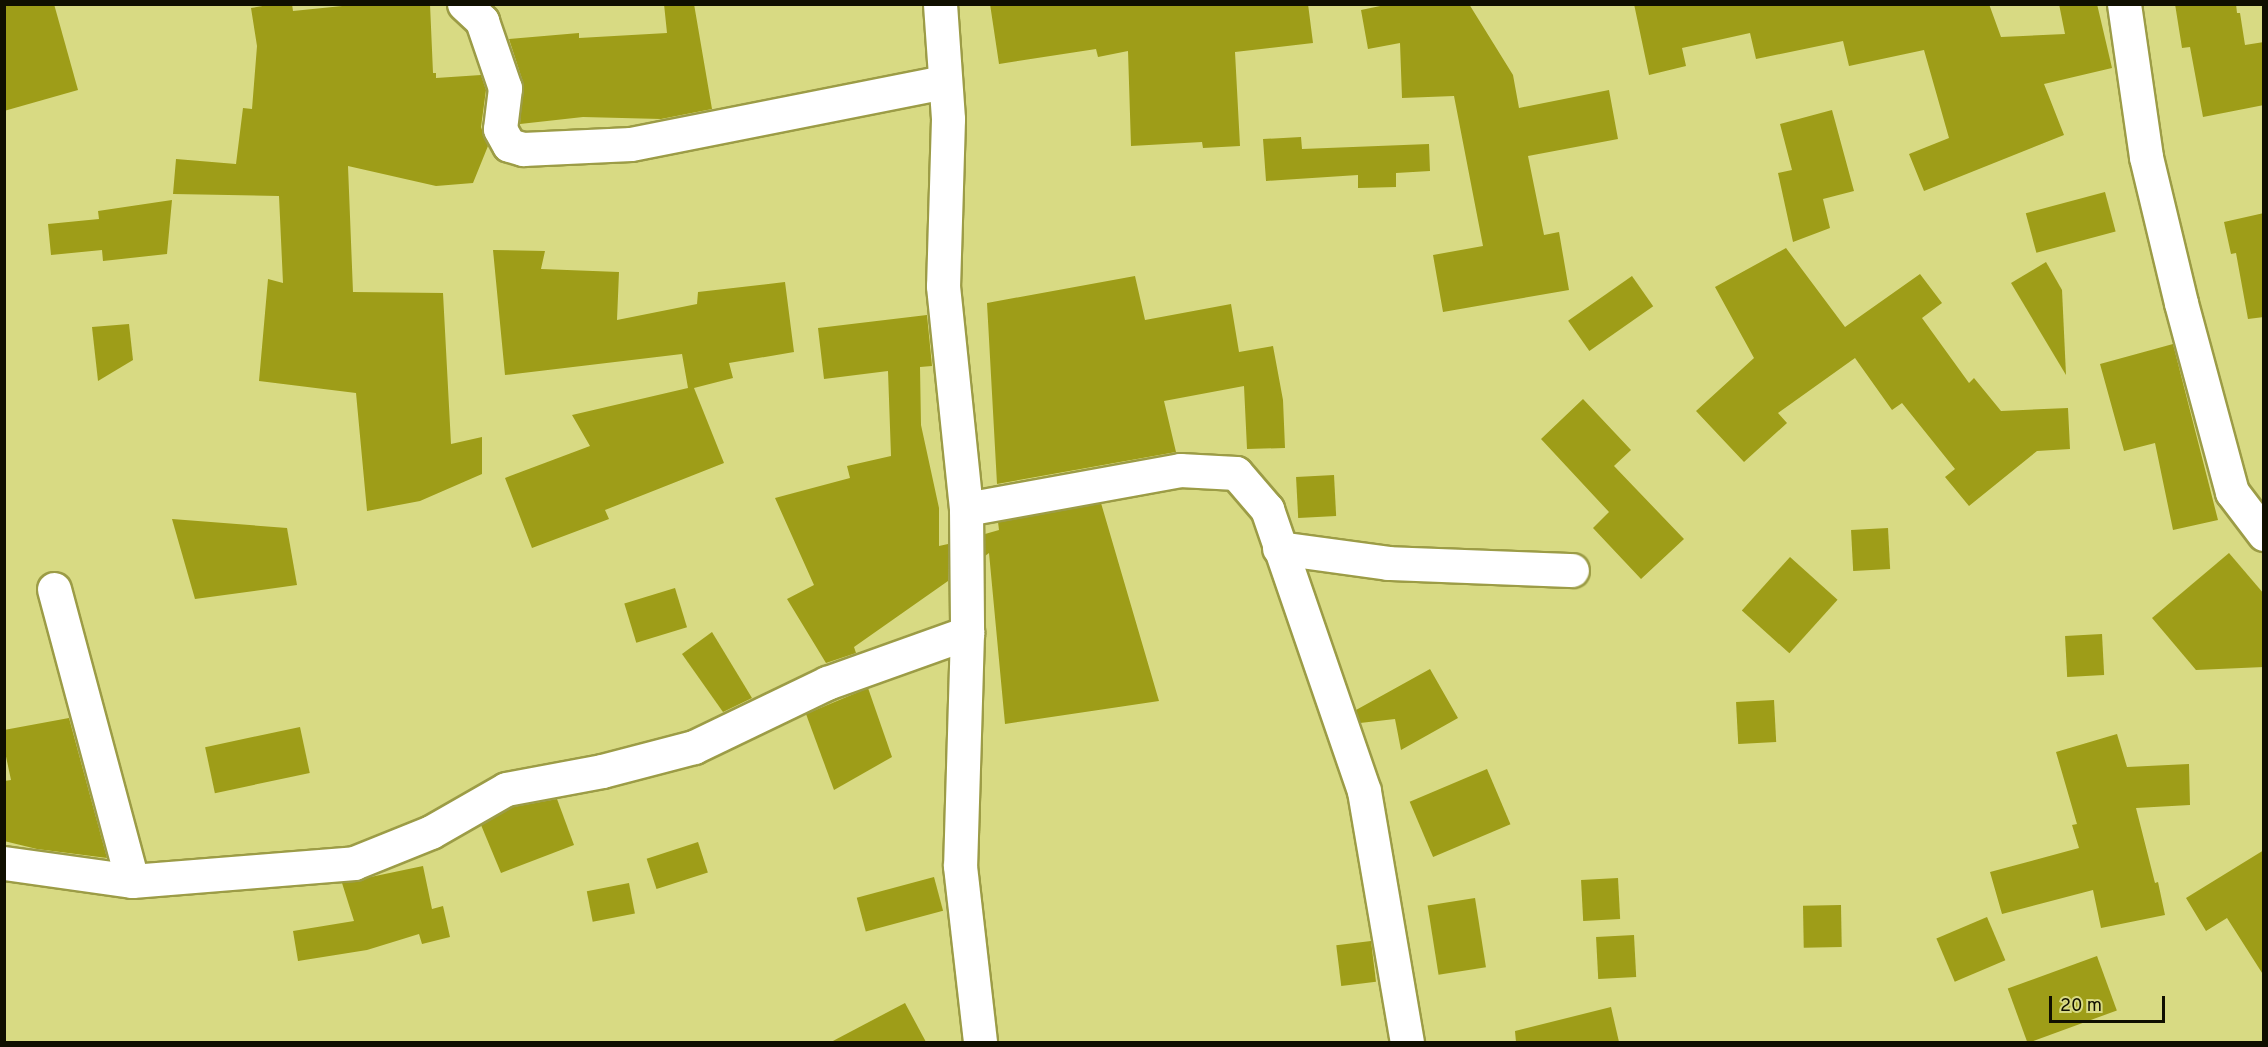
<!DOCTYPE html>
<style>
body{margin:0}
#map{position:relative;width:2268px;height:1047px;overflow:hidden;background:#d8da83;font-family:Overpass,sans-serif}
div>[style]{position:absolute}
.building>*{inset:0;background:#9e9d18;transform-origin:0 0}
.roads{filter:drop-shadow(2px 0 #9c9c46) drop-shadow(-2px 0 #9c9c46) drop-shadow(0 2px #9c9c46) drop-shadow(0 -2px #9c9c46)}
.minor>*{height:33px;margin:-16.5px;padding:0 16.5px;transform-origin:16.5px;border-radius:16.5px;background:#fff}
span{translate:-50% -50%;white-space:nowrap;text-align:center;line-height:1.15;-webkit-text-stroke:6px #d8da83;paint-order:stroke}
.frame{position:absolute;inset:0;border:6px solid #100f00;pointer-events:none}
.scale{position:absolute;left:2049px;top:996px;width:116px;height:27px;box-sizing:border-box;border:3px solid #100f00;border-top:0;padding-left:8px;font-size:18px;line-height:21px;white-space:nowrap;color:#100f00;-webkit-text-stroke:4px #d8da83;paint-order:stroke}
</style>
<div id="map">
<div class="building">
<div style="clip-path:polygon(4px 4px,54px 4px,78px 90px,4px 111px)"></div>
<div style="clip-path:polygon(274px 4px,292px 4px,293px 11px,362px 4px,430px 4px,433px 73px,436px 73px,436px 78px,481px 75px,486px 90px,481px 127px,488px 146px,473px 183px,436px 186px,348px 166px,353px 292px,443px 293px,451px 444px,482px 437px,482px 474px,420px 501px,367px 511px,356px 393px,259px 381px,268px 279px,283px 283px,279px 196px,173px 194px,176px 159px,236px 164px,243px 108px,252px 109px,257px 46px,251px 8px)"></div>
<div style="clip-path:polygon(664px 4px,694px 4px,712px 109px,661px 119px,583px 117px,520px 124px,523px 82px,509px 39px,579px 33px,579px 38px,667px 33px)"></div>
<div style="clip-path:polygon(990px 4px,1308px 4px,1313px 43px,1235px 52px,1240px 146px,1203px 148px,1202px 142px,1131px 146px,1128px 51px,1098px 57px,1096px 49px,999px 64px)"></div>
<div style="clip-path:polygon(1390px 4px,1469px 4px,1513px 75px,1519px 108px,1609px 90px,1618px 139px,1528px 156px,1544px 235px,1559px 232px,1569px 290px,1443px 312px,1433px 255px,1483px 246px,1454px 96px,1402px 98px,1400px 43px,1368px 49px,1361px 10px)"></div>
<div style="clip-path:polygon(1634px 4px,1989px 4px,2001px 37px,2065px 34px,2059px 4px,2097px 4px,2112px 68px,2044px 84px,2064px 135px,1924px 191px,1909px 154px,1949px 138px,1924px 50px,1849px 66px,1843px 41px,1756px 59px,1750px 33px,1682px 48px,1686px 66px,1649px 75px)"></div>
<div style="clip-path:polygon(2175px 4px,2236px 4px,2237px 13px,2240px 13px,2245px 45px,2264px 42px,2264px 105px,2203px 117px,2190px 47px,2182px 48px)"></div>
<div style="clip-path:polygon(1832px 110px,1854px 191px,1823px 199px,1830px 228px,1793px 242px,1778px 173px,1792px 170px,1780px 124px)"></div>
<div style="clip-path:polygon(1301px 137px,1302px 149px,1429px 144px,1430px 171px,1396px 173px,1396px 187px,1358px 188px,1358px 175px,1266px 181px,1263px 139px)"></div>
<div style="left:2105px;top:192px;width:41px;height:82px;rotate:75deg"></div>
<div style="clip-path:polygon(172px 200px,167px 254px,103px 261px,102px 250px,51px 255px,48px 224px,99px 219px,98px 211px)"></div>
<div style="clip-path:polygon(2264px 213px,2264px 317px,2248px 319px,2236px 253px,2231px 254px,2224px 222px)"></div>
<div style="clip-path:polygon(1786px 248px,1845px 327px,1920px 274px,1942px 303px,1922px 318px,1969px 383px,1974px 378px,2001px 411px,2068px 408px,2070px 449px,2037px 451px,1969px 506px,1945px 477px,1955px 469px,1902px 403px,1892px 410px,1855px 358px,1778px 413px,1787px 423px,1744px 462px,1696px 411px,1754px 358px,1715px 287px)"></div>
<div style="clip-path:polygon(493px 250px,545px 251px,541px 269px,619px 272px,617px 320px,697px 304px,698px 292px,785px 282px,794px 352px,729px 363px,733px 378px,694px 388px,724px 463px,605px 510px,609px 519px,532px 548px,505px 478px,590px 446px,572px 415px,688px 388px,682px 354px,505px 375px)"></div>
<div style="clip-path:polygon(2046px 262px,2062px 290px,2066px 375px,2011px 283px)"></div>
<div style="clip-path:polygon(1135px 276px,1145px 320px,1231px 304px,1239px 352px,1273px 346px,1283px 400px,1285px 448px,1247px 449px,1244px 386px,1164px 401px,1176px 452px,997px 484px,987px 303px)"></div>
<div style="left:1632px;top:276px;width:37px;height:78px;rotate:55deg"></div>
<div style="clip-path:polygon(927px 315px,932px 366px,920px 367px,921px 425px,939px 508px,939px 546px,948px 544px,948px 581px,854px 647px,856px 653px,826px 663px,787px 599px,814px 585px,775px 498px,850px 478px,847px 466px,891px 456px,888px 371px,824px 379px,818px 328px)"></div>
<div style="clip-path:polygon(129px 324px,133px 360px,98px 381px,92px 327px)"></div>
<div style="clip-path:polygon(2173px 344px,2218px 520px,2173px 530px,2155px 443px,2124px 451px,2100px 364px)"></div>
<div style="clip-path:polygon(1583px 399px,1631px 450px,1614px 466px,1684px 539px,1641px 579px,1593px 528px,1609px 512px,1541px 439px)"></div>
<div style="left:1334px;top:475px;width:41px;height:38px;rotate:87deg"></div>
<div style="clip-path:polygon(1101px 503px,1159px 701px,1005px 724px,989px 553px,985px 556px,985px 534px,999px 530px,998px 522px)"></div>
<div style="clip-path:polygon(172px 519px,287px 528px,297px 585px,195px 599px)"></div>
<div style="left:1888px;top:528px;width:41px;height:37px;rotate:87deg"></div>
<div style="clip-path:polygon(2229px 553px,2264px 594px,2264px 667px,2196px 670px,2152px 618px)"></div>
<div style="left:1790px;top:557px;width:64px;height:72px;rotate:42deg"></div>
<div style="left:675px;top:588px;width:41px;height:53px;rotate:73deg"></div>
<div style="clip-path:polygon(712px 632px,752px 698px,723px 712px,682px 654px)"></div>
<div style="left:2102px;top:634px;width:41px;height:37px;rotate:87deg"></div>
<div style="clip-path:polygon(1430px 669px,1458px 718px,1401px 750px,1395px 719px,1360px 723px,1356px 710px)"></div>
<div style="clip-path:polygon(868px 688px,892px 757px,834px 790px,806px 714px)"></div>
<div style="left:1774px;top:700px;width:42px;height:38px;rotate:87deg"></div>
<div style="clip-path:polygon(69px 718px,107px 858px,37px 849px,4px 841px,4px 781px,11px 780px,4px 747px,4px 730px)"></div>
<div style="left:300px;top:727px;width:47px;height:97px;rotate:78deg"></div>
<div style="clip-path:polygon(2117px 734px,2127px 767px,2189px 764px,2190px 805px,2136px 808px,2155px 883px,2158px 882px,2165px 915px,2101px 928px,2093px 890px,2002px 914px,1990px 872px,2079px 848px,2072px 825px,2077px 824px,2056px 752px)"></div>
<div style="left:1487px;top:769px;width:60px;height:84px;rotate:67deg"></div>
<div style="clip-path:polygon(557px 799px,574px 845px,501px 873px,481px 825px,513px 807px)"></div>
<div style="left:698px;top:842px;width:32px;height:54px;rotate:72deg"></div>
<div style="clip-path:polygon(2264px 850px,2264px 976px,2227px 918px,2206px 931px,2186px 898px)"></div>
<div style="clip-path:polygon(423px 866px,432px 909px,443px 906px,450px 937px,422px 944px,419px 934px,367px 950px,298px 961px,293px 931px,354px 921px,342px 883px)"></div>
<div style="left:934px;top:877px;width:35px;height:80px;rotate:75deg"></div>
<div style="left:1618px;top:878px;width:41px;height:37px;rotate:87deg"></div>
<div style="left:629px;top:883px;width:31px;height:43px;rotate:79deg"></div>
<div style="left:1475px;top:898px;width:70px;height:48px;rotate:81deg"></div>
<div style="left:1841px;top:905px;width:42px;height:38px;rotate:89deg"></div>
<div style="left:1987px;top:917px;width:47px;height:55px;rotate:67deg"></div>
<div style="left:1634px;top:935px;width:42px;height:38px;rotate:87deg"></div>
<div style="left:1371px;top:941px;width:41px;height:35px;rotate:83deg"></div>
<div style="left:2097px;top:956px;width:58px;height:95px;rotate:70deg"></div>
<div style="clip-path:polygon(905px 1003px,926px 1042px,831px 1042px)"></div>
<div style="clip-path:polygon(1611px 1007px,1619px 1042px,1516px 1042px,1515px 1031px)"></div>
</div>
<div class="roads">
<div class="minor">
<div style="left:464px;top:4px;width:25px;rotate:43deg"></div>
<div style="left:482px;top:21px;width:71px;rotate:71.1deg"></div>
<div style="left:505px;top:88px;width:41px;rotate:97deg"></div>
<div style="left:500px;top:129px;width:18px;rotate:61deg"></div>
<div style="left:509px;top:145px;width:15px;rotate:16deg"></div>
<div style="left:523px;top:149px;width:108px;rotate:-2.7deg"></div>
<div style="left:631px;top:144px;width:319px;rotate:-11.2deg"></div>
<div style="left:940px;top:4px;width:115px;rotate:86deg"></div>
<div style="left:948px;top:119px;width:167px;rotate:91.7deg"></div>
<div style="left:943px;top:286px;width:224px;rotate:84.1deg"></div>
<div style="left:966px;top:509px;width:124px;rotate:89.5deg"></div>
<div style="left:967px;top:633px;width:233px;rotate:91.7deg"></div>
<div style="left:960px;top:866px;width:177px;rotate:83.5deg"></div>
<div style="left:2124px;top:4px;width:155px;rotate:81.8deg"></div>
<div style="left:2146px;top:157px;width:150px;rotate:76.5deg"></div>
<div style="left:2181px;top:303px;width:196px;rotate:74.9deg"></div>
<div style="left:2232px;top:492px;width:53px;rotate:52.7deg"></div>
<div style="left:966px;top:509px;width:218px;rotate:-10.3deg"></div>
<div style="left:1180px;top:470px;width:56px;rotate:3.1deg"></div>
<div style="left:1236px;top:473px;width:48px;rotate:49.3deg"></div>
<div style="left:1267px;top:509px;width:298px;rotate:71deg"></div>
<div style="left:1364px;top:791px;width:255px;rotate:80.3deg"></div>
<div style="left:1279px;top:548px;width:110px;rotate:7.8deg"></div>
<div style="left:1388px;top:563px;width:184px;rotate:2.2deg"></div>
<div style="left:54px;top:589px;width:302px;rotate:75deg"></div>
<div style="left:4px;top:863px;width:129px;rotate:8deg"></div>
<div style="left:132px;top:881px;width:223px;rotate:-4.6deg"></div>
<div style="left:354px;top:863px;width:83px;rotate:-21.9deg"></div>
<div style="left:431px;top:832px;width:86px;rotate:-29.8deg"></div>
<div style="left:506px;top:789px;width:98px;rotate:-10.6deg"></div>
<div style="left:602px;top:771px;width:95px;rotate:-14.6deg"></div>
<div style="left:694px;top:747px;width:148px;rotate:-25.7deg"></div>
<div style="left:827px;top:683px;width:149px;rotate:-19.7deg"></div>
</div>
</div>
<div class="frame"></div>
<div class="scale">20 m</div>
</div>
